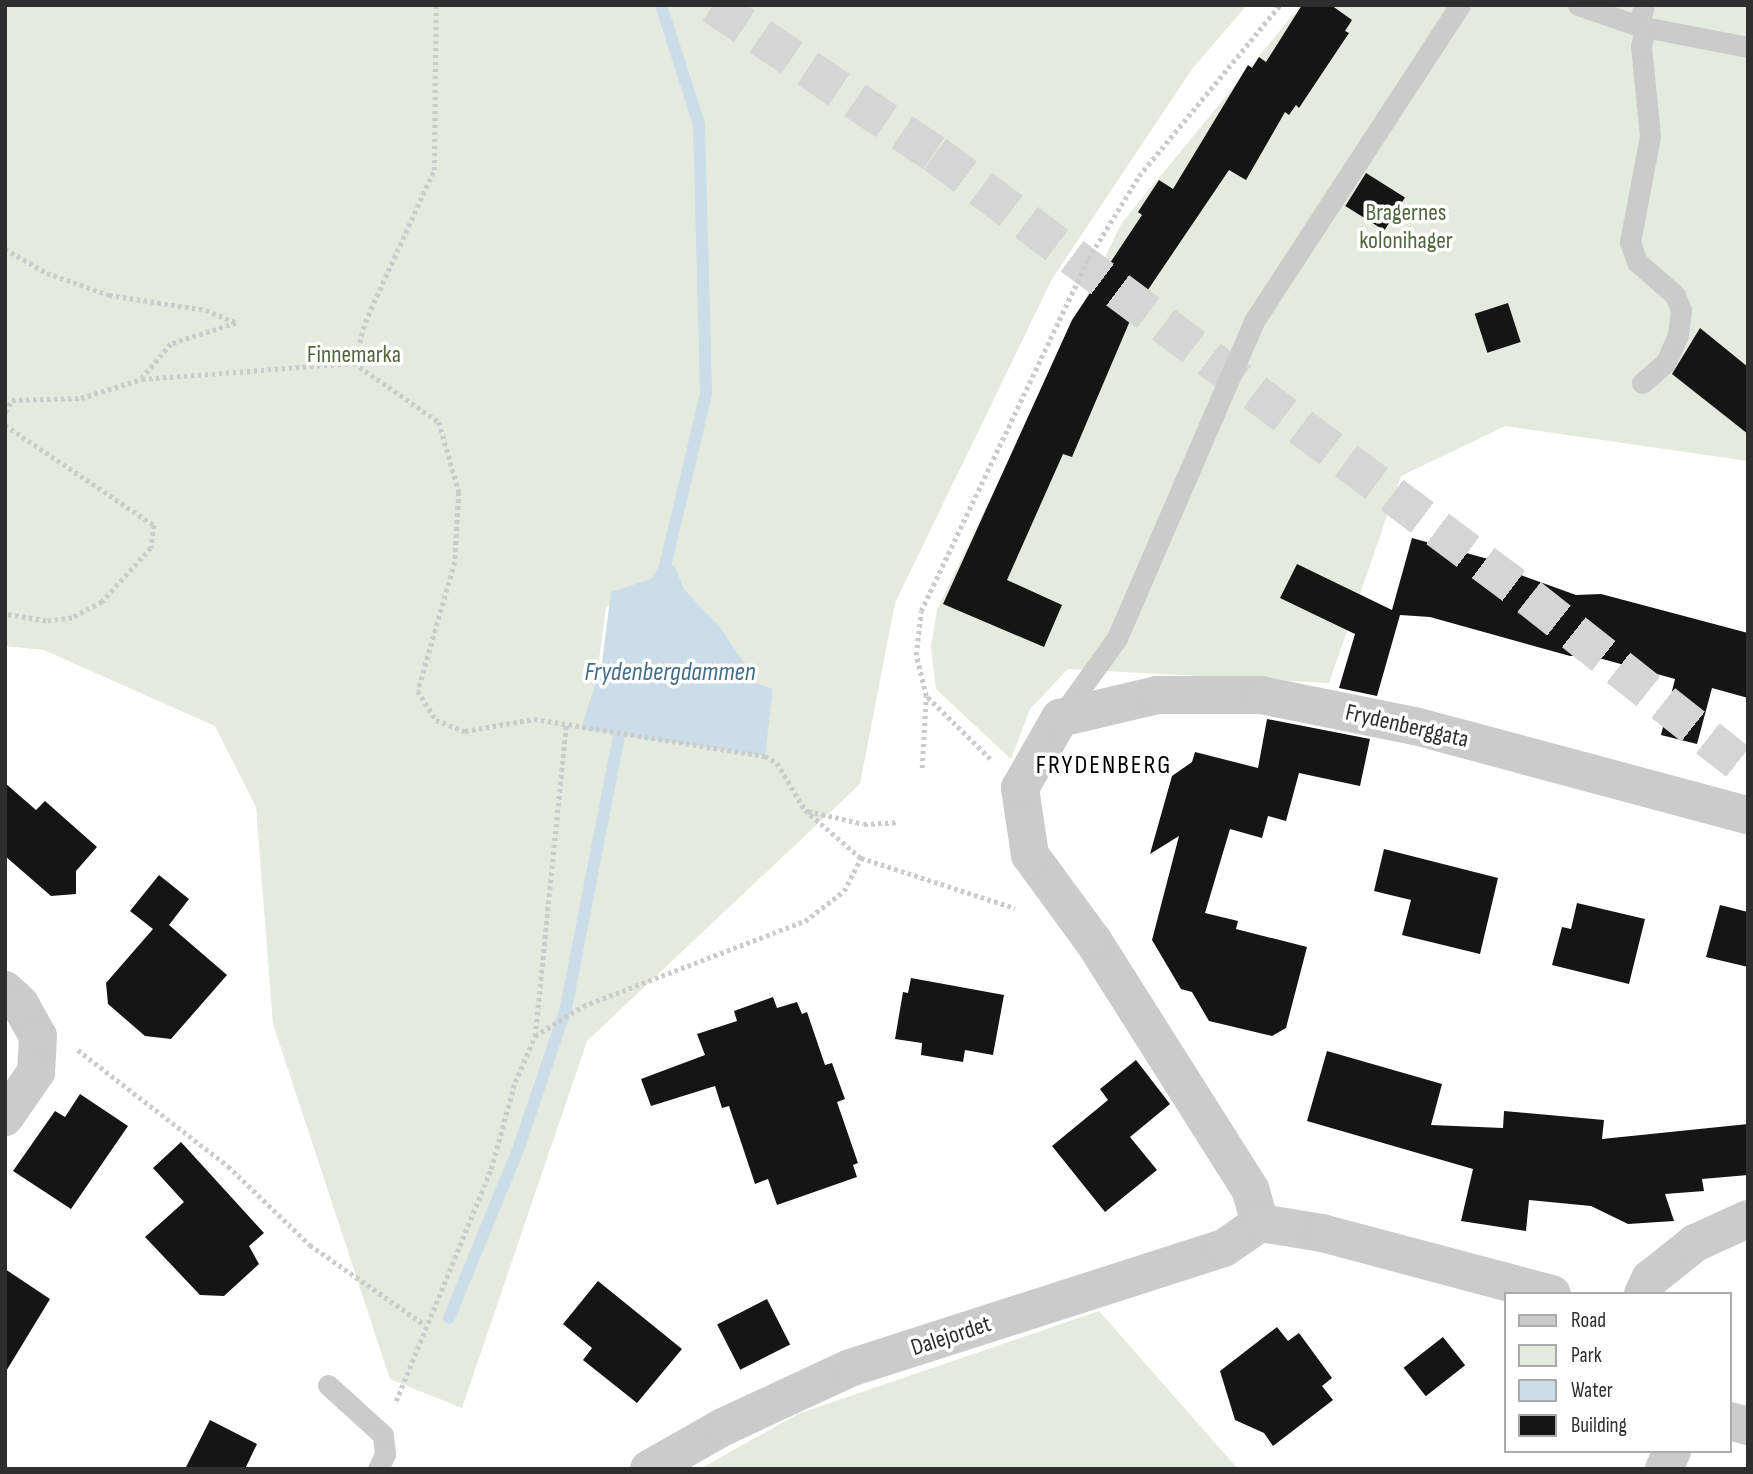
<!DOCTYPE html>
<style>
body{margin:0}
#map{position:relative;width:1753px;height:1474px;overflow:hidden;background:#fff;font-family:"Sofia Sans Condensed",sans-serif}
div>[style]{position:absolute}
.green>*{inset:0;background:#e4eadd}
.water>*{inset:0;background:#cbdde9}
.stream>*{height:12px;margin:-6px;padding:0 6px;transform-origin:6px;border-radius:6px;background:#cbdde9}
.building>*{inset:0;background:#151515;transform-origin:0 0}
.primary-tunnel>*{height:38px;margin-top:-19px;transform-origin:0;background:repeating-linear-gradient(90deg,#d5d5d5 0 38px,transparent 0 57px)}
.path>*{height:4.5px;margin-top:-2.25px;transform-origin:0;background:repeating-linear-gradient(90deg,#cbcbcb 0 3.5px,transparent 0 7px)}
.service>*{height:21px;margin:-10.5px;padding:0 10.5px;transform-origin:10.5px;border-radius:10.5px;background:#cbcbcb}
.minor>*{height:38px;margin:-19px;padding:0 19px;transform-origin:19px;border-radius:19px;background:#cbcbcb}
span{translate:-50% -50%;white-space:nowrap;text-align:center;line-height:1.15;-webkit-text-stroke:7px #fff;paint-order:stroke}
.park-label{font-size:24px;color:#516640}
.street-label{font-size:24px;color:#2e2e2e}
.water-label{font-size:26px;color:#436e8a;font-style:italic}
.neighbourhood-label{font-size:26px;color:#000;letter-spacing:2px}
.frame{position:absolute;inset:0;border:7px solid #2e2e2e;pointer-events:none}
.legend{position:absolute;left:1504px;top:1292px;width:228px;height:161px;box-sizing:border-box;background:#fff;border:2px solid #ababab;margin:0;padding:9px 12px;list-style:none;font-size:21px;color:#2e2e2e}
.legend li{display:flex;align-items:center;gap:14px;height:35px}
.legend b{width:35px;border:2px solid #ababab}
</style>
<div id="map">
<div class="green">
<div style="clip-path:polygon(evenodd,5px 5px,1247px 5px,1192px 69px,1052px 279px,895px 603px,860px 784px,587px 1041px,462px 1408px,390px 1379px,273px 1024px,256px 807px,215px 726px,44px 650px,5px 646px,5px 5px,661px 563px,675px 566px,684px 589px,721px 628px,757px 683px,773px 690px,764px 756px,595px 690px,606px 607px,651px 579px,661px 563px)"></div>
<div style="clip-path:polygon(1301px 5px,1748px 5px,1748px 461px,1505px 426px,1401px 476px,1329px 683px,1068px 669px,1030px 709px,1011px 759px,936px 689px,931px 647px,937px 610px,1121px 224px)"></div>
<div style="clip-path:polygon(1099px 1311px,1238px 1469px,700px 1469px,798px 1414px)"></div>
</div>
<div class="water">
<div style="clip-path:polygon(661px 563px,675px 566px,684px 589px,721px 628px,757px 683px,773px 689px,765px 756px,581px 729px,602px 662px,611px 592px,651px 579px)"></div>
</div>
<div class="stream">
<div style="left:661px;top:5px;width:125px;rotate:72.3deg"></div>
<div style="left:699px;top:124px;width:270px;rotate:88.5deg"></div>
<div style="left:706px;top:394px;width:189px;rotate:103.4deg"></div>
<div style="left:449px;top:1318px;width:185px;rotate:-67.7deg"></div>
<div style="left:519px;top:1147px;width:147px;rotate:-71.3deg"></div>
<div style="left:566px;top:1008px;width:292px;rotate:-79deg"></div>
</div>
<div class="building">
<div style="clip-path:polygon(1302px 5px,1331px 5px,1352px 20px,1345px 31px,1349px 33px,1299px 108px,1296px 105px,1289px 115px,1285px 112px,1246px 180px,1229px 170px,1135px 309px,1072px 457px,1063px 454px,1007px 580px,1062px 605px,1044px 647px,943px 604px,1072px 320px,1142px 215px,1138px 212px,1159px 180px,1173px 189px,1248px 65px,1252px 68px,1259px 57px,1266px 62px)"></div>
<div style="left:1366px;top:173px;width:46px;height:39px;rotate:32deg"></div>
<div style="left:1508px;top:303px;width:41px;height:35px;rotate:72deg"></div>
<div style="clip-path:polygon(1700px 328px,1748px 367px,1748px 434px,1672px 374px)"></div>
<div style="clip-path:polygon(1412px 538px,1517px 567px,1515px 573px,1576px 595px,1601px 594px,1748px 633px,1748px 698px,1712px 688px,1697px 744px,1661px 735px,1675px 679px,1588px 655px,1570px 656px,1430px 617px,1400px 615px,1377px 696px,1339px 688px,1355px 634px,1280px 598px,1297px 564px,1392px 610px)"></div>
<div style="clip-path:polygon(1267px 719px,1370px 739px,1360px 786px,1299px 773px,1286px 821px,1268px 816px,1262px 838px,1230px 829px,1205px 913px,1238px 921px,1236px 929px,1307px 947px,1286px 1028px,1272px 1036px,1209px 1021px,1192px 992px,1181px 989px,1152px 940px,1179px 836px,1150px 854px,1172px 776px,1192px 762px,1195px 752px,1258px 768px)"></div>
<div style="clip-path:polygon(5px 783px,36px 810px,45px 801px,97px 847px,76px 871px,76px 894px,51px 896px,5px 856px)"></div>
<div style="clip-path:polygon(1384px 849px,1498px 878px,1480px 954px,1402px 935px,1411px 900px,1374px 891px)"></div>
<div style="clip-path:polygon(159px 875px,189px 899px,169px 925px,227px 975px,171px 1039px,145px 1036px,108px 1004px,106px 983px,153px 929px,130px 911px)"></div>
<div style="clip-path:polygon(1577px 903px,1645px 919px,1629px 984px,1552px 965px,1562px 927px,1571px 929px)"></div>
<div style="clip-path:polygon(1720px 905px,1748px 912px,1748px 967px,1706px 957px)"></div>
<div style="clip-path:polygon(911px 978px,1004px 995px,993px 1055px,965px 1050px,963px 1062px,921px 1055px,922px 1043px,895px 1039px,903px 992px,908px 993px)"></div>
<div style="clip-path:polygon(773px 997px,777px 1008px,797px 1002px,802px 1014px,807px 1012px,825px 1065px,832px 1063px,845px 1099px,837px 1102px,858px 1163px,853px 1165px,857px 1177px,777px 1205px,768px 1179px,755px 1184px,729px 1106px,722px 1108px,715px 1086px,651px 1106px,641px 1079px,705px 1055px,697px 1034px,737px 1021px,734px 1011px)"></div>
<div style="clip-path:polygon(1327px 1051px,1442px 1084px,1431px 1125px,1503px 1128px,1504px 1111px,1604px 1120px,1602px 1139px,1748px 1124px,1748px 1175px,1702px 1179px,1704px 1191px,1665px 1194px,1674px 1221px,1628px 1224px,1591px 1206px,1529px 1200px,1526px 1231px,1461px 1221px,1473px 1169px,1307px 1121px)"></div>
<div style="clip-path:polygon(1136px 1060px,1170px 1104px,1130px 1137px,1157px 1170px,1105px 1212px,1052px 1146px,1108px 1100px,1100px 1089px)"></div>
<div style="clip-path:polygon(80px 1094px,128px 1126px,71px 1209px,13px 1171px,55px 1111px,65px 1117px)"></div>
<div style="clip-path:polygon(181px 1142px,264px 1233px,249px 1246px,259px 1264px,224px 1296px,200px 1295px,145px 1237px,184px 1202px,153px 1168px)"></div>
<div style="clip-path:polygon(5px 1269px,50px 1299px,5px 1373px)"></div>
<div style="clip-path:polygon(598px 1281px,682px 1349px,637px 1403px,583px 1360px,592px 1348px,563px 1324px)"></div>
<div style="left:767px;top:1299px;width:51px;height:56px;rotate:63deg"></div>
<div style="clip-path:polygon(1277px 1327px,1288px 1341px,1299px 1333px,1332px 1378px,1322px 1386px,1333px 1400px,1273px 1446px,1264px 1433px,1235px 1420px,1220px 1371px)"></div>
<div style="left:1443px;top:1337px;width:36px;height:50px;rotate:52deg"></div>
<div style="clip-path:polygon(210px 1420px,257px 1444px,245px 1469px,185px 1469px)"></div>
</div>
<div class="primary-tunnel">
<div style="left:713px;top:5px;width:267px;rotate:33.9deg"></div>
<div style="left:935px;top:154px;width:741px;rotate:36.72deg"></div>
<div style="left:1529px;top:597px;width:279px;rotate:38.3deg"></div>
</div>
<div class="path">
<div style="left:5px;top:249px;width:48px;rotate:29.7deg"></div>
<div style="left:47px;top:273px;width:66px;rotate:19.5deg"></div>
<div style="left:109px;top:295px;width:98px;rotate:8.8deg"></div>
<div style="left:206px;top:310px;width:33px;rotate:23deg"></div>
<div style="left:236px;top:323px;width:68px;rotate:162.1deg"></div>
<div style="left:171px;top:344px;width:45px;rotate:130.5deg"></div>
<div style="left:354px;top:363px;width:42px;rotate:-75deg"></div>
<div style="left:365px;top:322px;width:167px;rotate:-65.6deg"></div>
<div style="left:434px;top:170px;width:165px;rotate:-89.3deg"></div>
<div style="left:5px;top:412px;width:14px;rotate:-60deg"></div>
<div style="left:12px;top:400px;width:69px;rotate:-1.7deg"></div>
<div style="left:81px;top:398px;width:64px;rotate:-17.3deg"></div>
<div style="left:142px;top:379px;width:213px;rotate:-4.3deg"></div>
<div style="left:354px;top:363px;width:103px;rotate:34.8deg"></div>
<div style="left:439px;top:422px;width:73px;rotate:74.1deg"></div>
<div style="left:459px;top:492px;width:70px;rotate:93.3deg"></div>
<div style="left:455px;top:562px;width:134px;rotate:106deg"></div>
<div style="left:418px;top:691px;width:34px;rotate:58deg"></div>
<div style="left:436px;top:720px;width:31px;rotate:21deg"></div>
<div style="left:465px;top:731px;width:70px;rotate:-9.9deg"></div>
<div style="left:534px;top:719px;width:234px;rotate:9.1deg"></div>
<div style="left:765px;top:756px;width:14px;rotate:30deg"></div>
<div style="left:777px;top:763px;width:55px;rotate:59.2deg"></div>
<div style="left:805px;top:810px;width:74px;rotate:40.6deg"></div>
<div style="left:861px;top:858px;width:162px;rotate:18deg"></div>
<div style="left:5px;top:425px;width:179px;rotate:33.9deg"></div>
<div style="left:154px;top:525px;width:23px;rotate:97deg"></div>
<div style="left:151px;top:548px;width:73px;rotate:132.2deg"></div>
<div style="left:102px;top:602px;width:34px;rotate:152deg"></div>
<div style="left:72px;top:618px;width:26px;rotate:173deg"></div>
<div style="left:46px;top:621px;width:42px;rotate:-170.3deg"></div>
<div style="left:990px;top:759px;width:90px;rotate:-135.5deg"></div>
<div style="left:926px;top:696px;width:42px;rotate:-103.7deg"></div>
<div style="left:916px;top:655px;width:44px;rotate:-83.5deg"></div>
<div style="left:921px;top:611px;width:390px;rotate:-64.6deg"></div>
<div style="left:1088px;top:259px;width:97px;rotate:-58.4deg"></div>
<div style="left:1139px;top:176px;width:222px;rotate:-50.5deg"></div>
<div style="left:922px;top:768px;width:72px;rotate:-86.8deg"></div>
<div style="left:808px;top:811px;width:57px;rotate:13.1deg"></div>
<div style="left:864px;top:824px;width:33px;rotate:-3deg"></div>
<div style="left:535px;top:1036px;width:57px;rotate:-32deg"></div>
<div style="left:583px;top:1006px;width:238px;rotate:-21deg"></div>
<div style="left:805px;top:921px;width:49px;rotate:-37.6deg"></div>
<div style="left:844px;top:891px;width:37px;rotate:-63deg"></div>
<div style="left:78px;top:1050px;width:190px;rotate:37.7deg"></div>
<div style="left:228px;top:1166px;width:114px;rotate:43.9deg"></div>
<div style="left:310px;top:1245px;width:140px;rotate:34.8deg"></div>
<div style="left:396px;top:1401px;width:251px;rotate:-67.7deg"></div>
<div style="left:491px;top:1169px;width:90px;rotate:-74.6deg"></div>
<div style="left:515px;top:1082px;width:50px;rotate:-66.5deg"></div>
<div style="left:535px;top:1036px;width:314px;rotate:-84.3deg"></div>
</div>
<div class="service">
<div style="left:1578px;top:5px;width:65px;rotate:19deg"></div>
<div style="left:1639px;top:26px;width:111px;rotate:10.9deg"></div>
<div style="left:1639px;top:26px;width:22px;rotate:-77deg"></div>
<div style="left:1642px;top:383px;width:32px;rotate:-41deg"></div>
<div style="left:1666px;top:362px;width:30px;rotate:-66deg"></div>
<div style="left:1678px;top:335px;width:25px;rotate:-83deg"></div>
<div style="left:1681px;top:310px;width:16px;rotate:-112deg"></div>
<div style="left:1675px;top:295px;width:50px;rotate:-139deg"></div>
<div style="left:1637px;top:262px;width:21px;rotate:-109deg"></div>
<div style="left:1630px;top:242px;width:108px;rotate:-79.3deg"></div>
<div style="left:1650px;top:136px;width:90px;rotate:-95.7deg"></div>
<div style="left:1641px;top:46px;width:18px;rotate:-77deg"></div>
<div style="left:1061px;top:716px;width:96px;rotate:-54.3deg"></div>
<div style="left:1117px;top:638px;width:345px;rotate:-66.6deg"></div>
<div style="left:1254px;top:321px;width:377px;rotate:-56.9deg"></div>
<div style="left:328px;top:1385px;width:74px;rotate:42.3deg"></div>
<div style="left:383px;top:1435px;width:19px;rotate:84deg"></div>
<div style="left:385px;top:1454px;width:17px;rotate:115deg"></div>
</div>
<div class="minor">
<div style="left:5px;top:990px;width:21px;rotate:43deg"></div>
<div style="left:20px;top:1004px;width:37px;rotate:61deg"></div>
<div style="left:38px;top:1036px;width:36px;rotate:93deg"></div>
<div style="left:36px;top:1072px;width:55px;rotate:124.6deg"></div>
<div style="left:1260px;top:1223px;width:35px;rotate:-106deg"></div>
<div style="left:1250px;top:1189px;width:294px;rotate:-122.3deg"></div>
<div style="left:1093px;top:941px;width:107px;rotate:-126.2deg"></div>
<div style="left:1030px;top:855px;width:68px;rotate:-98.5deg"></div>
<div style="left:1020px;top:788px;width:81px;rotate:-60.3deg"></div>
<div style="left:1060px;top:718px;width:100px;rotate:-13.3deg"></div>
<div style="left:1157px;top:695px;width:104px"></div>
<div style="left:1261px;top:695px;width:157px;rotate:11.4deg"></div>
<div style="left:1415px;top:726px;width:345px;rotate:15deg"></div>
<div style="left:1643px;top:1294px;width:17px;rotate:-65deg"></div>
<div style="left:1650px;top:1279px;width:58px;rotate:-38.7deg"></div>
<div style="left:1695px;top:1243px;width:58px;rotate:-24.4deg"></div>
<div style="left:1730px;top:1421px;width:19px;rotate:16deg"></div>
<div style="left:649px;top:1469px;width:85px;rotate:-29.6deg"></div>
<div style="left:723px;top:1427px;width:140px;rotate:-24.9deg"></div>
<div style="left:850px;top:1368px;width:393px;rotate:-17.8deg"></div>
<div style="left:1224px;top:1248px;width:44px;rotate:-34.8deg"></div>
<div style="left:1260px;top:1223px;width:63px;rotate:9.2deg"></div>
<div style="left:1322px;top:1233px;width:238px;rotate:14.9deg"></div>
<div style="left:1664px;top:1469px;width:20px;rotate:-66deg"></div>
</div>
<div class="park-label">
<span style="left:1406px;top:227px">Bragernes<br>kolonihager</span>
<span style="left:354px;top:355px">Finnemarka</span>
</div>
<div class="street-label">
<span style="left:1407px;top:726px;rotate:13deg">Frydenberggata</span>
<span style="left:951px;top:1336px;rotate:-18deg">Dalejordet</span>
</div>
<div class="water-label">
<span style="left:670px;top:673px">Frydenbergdammen</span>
</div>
<div class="neighbourhood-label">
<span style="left:1104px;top:766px">FRYDENBERG</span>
</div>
<div class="frame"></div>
<ul class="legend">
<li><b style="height:9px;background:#cbcbcb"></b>Road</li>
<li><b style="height:19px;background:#e4eadd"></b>Park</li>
<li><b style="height:19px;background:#cbdde9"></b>Water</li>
<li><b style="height:19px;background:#151515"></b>Building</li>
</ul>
</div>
